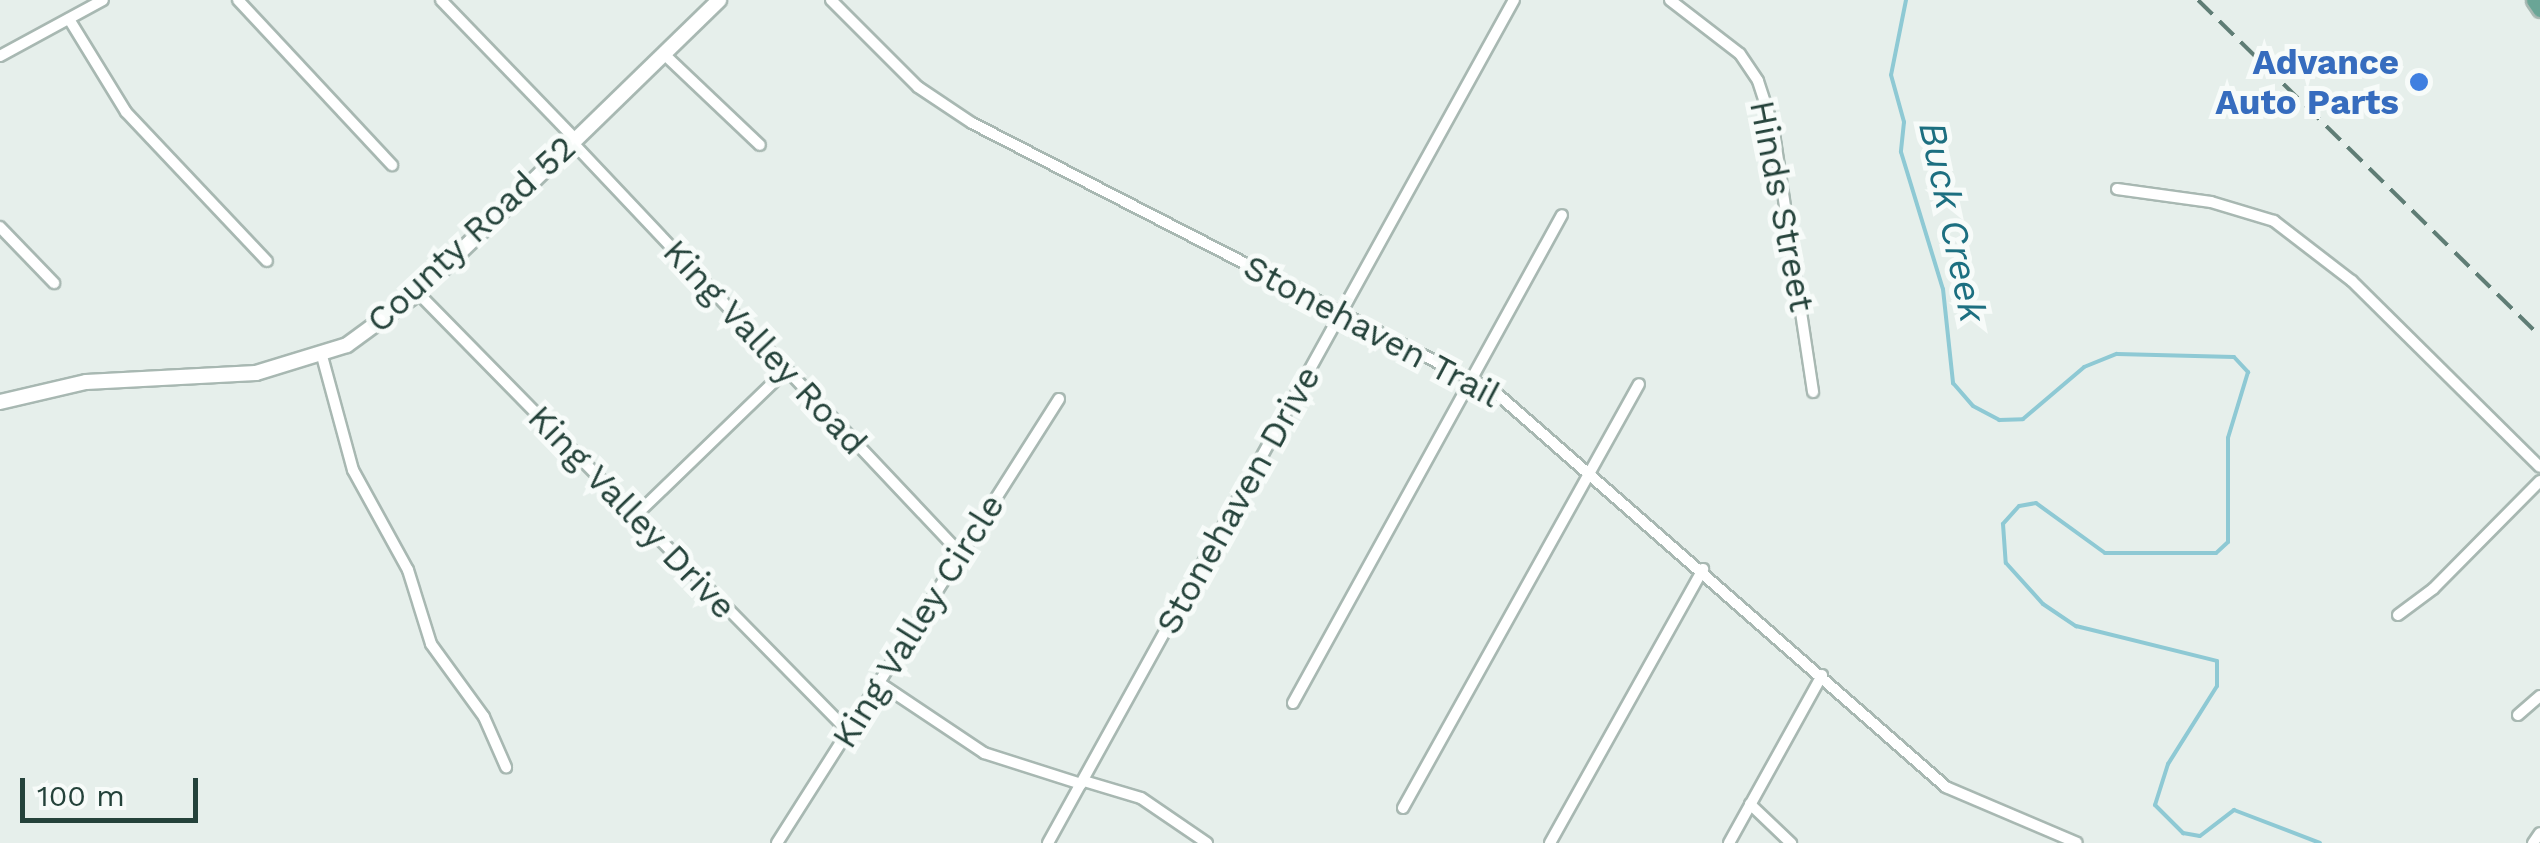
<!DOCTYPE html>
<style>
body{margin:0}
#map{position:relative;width:2540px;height:843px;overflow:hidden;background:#e6efeb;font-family:"Work Sans",sans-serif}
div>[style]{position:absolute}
.stream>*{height:4px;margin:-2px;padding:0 2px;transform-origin:2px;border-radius:2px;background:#8ec9d4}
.roads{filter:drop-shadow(2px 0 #a8b8b2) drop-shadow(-2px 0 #a8b8b2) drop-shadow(0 2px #a8b8b2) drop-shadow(0 -2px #a8b8b2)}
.street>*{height:10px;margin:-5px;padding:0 5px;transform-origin:5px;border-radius:5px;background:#fff}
.secondary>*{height:14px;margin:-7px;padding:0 7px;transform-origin:7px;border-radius:7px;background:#fff}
.primary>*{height:15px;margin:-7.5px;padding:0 7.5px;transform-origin:7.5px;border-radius:7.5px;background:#6aa596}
.rail>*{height:4px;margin-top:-2px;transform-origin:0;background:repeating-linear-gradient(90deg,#5f7d75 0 20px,transparent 0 30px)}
.dots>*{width:28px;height:28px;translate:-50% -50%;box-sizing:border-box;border:5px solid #f7fbf9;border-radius:50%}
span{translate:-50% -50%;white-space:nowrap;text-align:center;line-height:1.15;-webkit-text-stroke:10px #f7fbf9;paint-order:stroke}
.shop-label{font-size:35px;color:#366cbe;font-weight:700}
.right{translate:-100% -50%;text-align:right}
.street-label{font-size:35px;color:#24423a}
.water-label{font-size:38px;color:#1c6f80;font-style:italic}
.scale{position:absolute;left:20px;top:778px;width:178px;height:45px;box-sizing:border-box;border:5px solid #24423a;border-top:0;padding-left:12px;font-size:30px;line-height:35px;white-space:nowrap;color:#24423a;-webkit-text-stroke:8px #f7fbf9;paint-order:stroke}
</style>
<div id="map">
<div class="stream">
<div style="left:1906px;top:0;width:76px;rotate:101.3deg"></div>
<div style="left:1891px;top:75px;width:49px;rotate:74.5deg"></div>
<div style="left:1904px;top:122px;width:30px;rotate:96deg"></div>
<div style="left:1901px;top:152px;width:143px;rotate:73deg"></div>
<div style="left:1943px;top:289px;width:95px;rotate:83.9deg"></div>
<div style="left:1953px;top:383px;width:30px;rotate:49deg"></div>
<div style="left:1973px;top:406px;width:30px;rotate:28deg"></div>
<div style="left:1999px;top:420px;width:24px;rotate:-2deg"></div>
<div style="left:2023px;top:419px;width:80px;rotate:-40.4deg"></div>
<div style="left:2084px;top:367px;width:35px;rotate:-22deg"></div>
<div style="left:2117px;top:354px;width:117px;rotate:1.5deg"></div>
<div style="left:2234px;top:357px;width:21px;rotate:47deg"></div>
<div style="left:2248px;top:372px;width:69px;rotate:106.9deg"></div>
<div style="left:2228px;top:438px;width:104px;rotate:90deg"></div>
<div style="left:2228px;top:542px;width:16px;rotate:137deg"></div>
<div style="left:2216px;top:553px;width:111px;rotate:180deg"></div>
<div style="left:2105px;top:553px;width:85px;rotate:-144.1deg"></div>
<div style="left:2036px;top:503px;width:17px;rotate:170deg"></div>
<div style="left:2019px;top:506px;width:24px;rotate:132deg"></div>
<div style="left:2003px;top:524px;width:39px;rotate:86deg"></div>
<div style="left:2006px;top:563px;width:55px;rotate:47.9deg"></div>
<div style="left:2043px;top:604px;width:40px;rotate:34deg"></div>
<div style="left:2076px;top:626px;width:145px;rotate:13.9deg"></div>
<div style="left:2217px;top:661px;width:25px;rotate:90deg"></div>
<div style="left:2217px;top:686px;width:92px;rotate:122.1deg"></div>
<div style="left:2168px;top:764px;width:43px;rotate:107.6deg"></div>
<div style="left:2155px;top:805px;width:40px;rotate:45deg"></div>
<div style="left:2183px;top:833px;width:17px;rotate:10deg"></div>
<div style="left:2200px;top:836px;width:43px;rotate:-37.4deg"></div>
<div style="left:2234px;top:810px;width:92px;rotate:21deg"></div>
</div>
<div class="roads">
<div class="street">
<div style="left:238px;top:0;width:226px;rotate:47deg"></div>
<div style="left:441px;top:0;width:193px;rotate:46deg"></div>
<div style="left:831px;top:0;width:123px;rotate:45deg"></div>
<div style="left:918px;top:87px;width:65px;rotate:33.7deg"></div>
<div style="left:972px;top:123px;width:588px;rotate:27.22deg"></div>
<div style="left:1495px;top:392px;width:600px;rotate:41.21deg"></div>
<div style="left:1946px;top:787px;width:142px;rotate:23.1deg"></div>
<div style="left:1670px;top:0;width:88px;rotate:37.6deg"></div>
<div style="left:1740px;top:54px;width:32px;rotate:56deg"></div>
<div style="left:1758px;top:81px;width:48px;rotate:71.9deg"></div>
<div style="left:1773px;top:127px;width:268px;rotate:81.4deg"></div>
<div style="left:69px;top:19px;width:109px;rotate:58.5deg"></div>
<div style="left:126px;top:112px;width:205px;rotate:46.6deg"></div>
<div style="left:664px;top:54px;width:132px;rotate:43.5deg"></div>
<div style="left:0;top:56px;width:117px;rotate:-28.5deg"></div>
<div style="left:572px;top:142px;width:564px;rotate:46.65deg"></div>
<div style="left:2117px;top:189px;width:95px;rotate:7.9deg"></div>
<div style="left:2211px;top:202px;width:66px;rotate:16.8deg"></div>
<div style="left:2274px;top:221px;width:98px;rotate:37.6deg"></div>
<div style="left:2352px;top:281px;width:264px;rotate:44.7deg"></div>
<div style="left:0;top:227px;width:78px;rotate:46deg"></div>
<div style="left:418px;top:293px;width:614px;rotate:45.53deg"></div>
<div style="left:322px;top:356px;width:118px;rotate:74.8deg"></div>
<div style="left:353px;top:470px;width:114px;rotate:61.2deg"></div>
<div style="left:408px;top:570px;width:77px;rotate:72.7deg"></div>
<div style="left:431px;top:644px;width:90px;rotate:54deg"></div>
<div style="left:484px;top:717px;width:55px;rotate:66.3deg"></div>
<div style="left:635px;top:516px;width:210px;rotate:-44deg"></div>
<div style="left:2398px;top:615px;width:44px;rotate:-36.6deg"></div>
<div style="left:2433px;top:589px;width:152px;rotate:-45.3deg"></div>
<div style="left:878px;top:682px;width:128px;rotate:33.8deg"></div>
<div style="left:984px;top:753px;width:102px;rotate:17.7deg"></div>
<div style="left:1293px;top:703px;width:557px;rotate:-61.14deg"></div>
<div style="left:2518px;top:715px;width:29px;rotate:-41deg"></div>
<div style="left:1084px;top:781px;width:59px;rotate:16.6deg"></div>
<div style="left:1141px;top:798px;width:80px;rotate:34.3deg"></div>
<div style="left:1750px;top:804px;width:57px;rotate:43.6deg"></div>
<div style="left:1403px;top:808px;width:485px;rotate:-60.9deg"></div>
<div style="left:777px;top:843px;width:526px;rotate:-57.58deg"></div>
<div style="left:1048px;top:843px;width:963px;rotate:-61.07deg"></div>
<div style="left:1550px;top:843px;width:314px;rotate:-60.8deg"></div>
<div style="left:1729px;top:843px;width:192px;rotate:-61deg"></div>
<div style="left:2533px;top:843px;width:12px;rotate:-55deg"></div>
</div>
<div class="secondary">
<div style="left:0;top:402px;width:88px;rotate:-13.1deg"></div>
<div style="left:86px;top:382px;width:170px;rotate:-3deg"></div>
<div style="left:256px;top:373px;width:95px;rotate:-17.1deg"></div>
<div style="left:347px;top:345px;width:88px;rotate:-36.2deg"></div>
<div style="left:418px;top:293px;width:420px;rotate:-44.2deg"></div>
</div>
<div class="primary">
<div style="left:2534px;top:0;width:11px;rotate:56deg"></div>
</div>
</div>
<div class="rail">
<div style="left:2198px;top:0;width:479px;rotate:44.5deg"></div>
</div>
<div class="dots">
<div style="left:2419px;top:82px;background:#3f7fe0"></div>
</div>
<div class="shop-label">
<span class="right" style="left:2399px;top:82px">Advance<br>Auto Parts</span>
</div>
<div class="street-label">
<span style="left:1782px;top:206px;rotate:79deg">Hinds Street</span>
<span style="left:471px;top:234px;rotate:-43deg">County Road 52</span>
<span style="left:1372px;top:331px;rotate:28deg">Stonehaven Trail</span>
<span style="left:765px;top:347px;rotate:47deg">King Valley Road</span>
<span style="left:1238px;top:500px;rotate:-61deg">Stonehaven Drive</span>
<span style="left:632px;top:512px;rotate:46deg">King Valley Drive</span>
<span style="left:918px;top:621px;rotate:-58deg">King Valley Circle</span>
</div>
<div class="water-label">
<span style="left:1952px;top:222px;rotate:78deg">Buck Creek</span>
</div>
<div class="scale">100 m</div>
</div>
